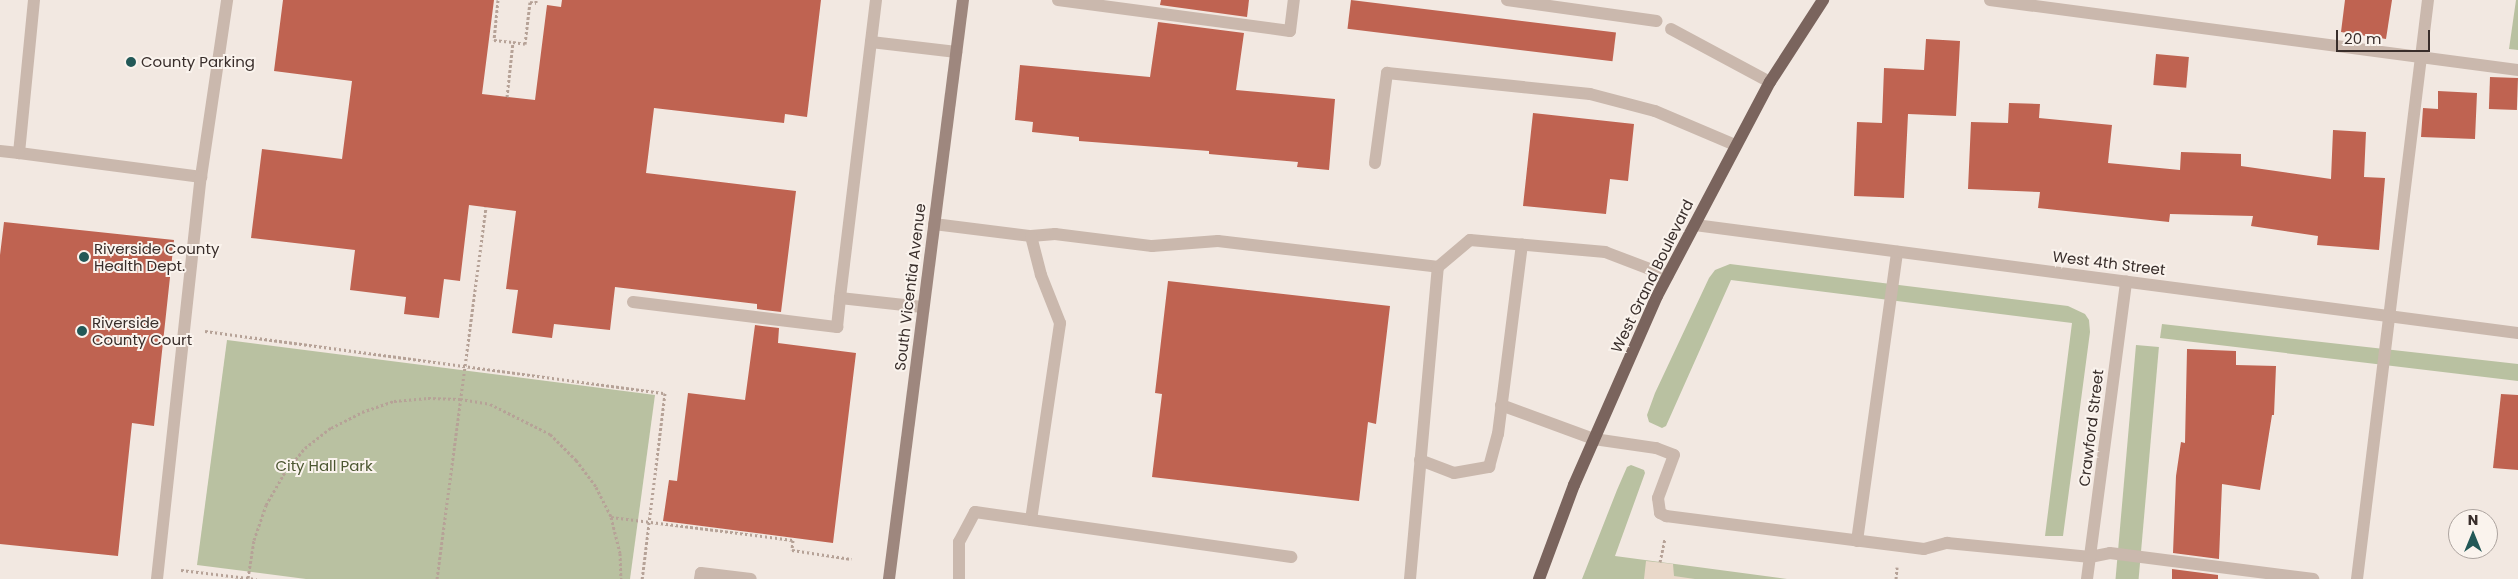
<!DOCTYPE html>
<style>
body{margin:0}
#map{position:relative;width:2518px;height:579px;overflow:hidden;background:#f2e8e1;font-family:Poppins,sans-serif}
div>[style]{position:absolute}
.green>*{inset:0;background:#b9c1a1;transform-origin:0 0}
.plaza>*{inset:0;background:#e9d8c9}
.building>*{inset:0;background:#bf6351;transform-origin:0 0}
.path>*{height:3px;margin-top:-1.5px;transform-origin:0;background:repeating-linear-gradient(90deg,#b6a297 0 2.5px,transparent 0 5px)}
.lane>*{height:12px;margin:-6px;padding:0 6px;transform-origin:6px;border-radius:6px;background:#cab8ad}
.street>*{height:12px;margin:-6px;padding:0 6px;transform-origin:6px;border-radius:6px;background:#cab8ad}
.secondary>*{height:12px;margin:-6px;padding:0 6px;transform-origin:6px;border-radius:6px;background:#9e877e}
.primary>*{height:12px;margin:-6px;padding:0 6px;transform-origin:6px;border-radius:6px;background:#7a645d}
.dots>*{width:14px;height:14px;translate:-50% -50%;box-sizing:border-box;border:2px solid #faf3ed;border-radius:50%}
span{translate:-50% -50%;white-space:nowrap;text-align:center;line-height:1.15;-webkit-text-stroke:4px #faf3ed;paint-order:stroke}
.poi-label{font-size:15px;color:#392e2b}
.left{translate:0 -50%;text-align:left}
.street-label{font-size:15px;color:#392e2b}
.park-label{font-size:15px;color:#4b5630}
.north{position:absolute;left:2448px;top:509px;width:50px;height:50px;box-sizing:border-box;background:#faf3ed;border:1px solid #ada49f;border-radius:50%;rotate:0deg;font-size:14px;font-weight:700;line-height:20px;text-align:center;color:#392e2b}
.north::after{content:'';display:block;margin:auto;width:18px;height:22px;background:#225857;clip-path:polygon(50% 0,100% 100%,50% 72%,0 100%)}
.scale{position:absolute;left:2336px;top:30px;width:94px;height:22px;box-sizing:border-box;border:2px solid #392e2b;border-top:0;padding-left:6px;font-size:15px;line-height:18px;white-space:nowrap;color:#392e2b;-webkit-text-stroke:4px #faf3ed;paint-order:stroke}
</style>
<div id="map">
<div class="green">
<div style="clip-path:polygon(2516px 0,2518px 0,2518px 50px,2509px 49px)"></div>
<div style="clip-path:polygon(1730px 264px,2068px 306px,2085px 314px,2089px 320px,2090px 332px,2063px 536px,2045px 536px,2072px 323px,1731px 280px,1666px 426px,1662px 428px,1649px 422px,1647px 415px,1655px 393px,1709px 278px,1715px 270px)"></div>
<div style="clip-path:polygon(2162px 324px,2518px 364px,2518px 381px,2160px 338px)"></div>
<div style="clip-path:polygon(227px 340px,655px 395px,630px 579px,306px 579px,197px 565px)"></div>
<div style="left:2136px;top:345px;width:23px;height:236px;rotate:5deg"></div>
<div style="clip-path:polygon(1631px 465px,1644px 470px,1645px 473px,1615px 556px,1787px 579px,1582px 579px,1617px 490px,1627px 467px)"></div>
</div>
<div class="plaza">
<div style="clip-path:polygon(1646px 561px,1673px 564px,1674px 576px,1695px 579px,1644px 579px)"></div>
</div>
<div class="building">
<div style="clip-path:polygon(283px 0,494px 0,482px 94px,535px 100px,547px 5px,561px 7px,562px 0,821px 0,807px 117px,785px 114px,784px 123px,654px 108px,646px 173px,796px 191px,781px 312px,757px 309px,757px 304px,615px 287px,610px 330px,554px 324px,552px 338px,512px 333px,518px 290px,506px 289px,516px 211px,469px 205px,460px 281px,444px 279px,439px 318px,404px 314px,406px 297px,350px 290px,355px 250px,251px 238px,262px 149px,342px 159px,352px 81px,274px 71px)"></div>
<div style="clip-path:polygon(1161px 0,1249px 0,1247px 17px,1160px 5px)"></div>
<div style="left:1351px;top:0;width:267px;height:29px;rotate:7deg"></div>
<div style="clip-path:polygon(2345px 0,2392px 0,2386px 39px,2341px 32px)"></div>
<div style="clip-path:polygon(1158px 22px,1244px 33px,1236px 90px,1335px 99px,1329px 170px,1297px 167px,1298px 162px,1209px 154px,1209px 151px,1079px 141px,1079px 137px,1032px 132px,1033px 122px,1015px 120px,1020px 65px,1150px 77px)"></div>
<div style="clip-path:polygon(1926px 39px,1960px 41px,1956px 116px,1908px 114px,1904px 198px,1854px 196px,1857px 122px,1882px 123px,1884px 68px,1924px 70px)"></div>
<div style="left:2156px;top:54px;width:33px;height:31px;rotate:5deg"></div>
<div style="left:2490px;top:77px;width:28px;height:32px;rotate:2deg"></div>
<div style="clip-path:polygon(2438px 91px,2477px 93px,2475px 139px,2421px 137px,2423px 108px,2438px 109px)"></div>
<div style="clip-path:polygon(2009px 103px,2040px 104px,2039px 118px,2112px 125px,2108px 163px,2180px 170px,2181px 152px,2241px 154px,2241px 166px,2331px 179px,2333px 130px,2366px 132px,2364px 177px,2385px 178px,2379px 250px,2317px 245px,2318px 236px,2251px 226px,2253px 216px,2170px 214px,2169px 222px,2038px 208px,2040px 192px,1968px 189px,1971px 122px,2008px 123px)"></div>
<div style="clip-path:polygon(1533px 113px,1634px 124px,1628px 181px,1610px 179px,1606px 214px,1523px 206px)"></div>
<div style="clip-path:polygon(4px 222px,174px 240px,154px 426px,132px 423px,118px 556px,0 544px,0 255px)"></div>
<div style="clip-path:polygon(1168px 281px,1390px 306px,1376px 424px,1368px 422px,1359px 501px,1152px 477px,1162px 394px,1155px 393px)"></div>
<div style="clip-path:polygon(755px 325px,779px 328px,778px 343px,856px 353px,833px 543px,663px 521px,669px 480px,677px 481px,688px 393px,745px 400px)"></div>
<div style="clip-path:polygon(2187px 349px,2236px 351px,2236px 365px,2276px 366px,2274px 415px,2272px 415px,2260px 490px,2222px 484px,2219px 559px,2173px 553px,2176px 476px,2181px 442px,2185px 443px)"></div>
<div style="clip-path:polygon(2501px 394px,2518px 395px,2518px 470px,2493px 468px)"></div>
<div style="clip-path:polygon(2172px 569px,2218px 575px,2218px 579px,2172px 579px)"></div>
</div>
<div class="path">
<div style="left:498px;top:0;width:40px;rotate:95.7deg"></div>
<div style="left:494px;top:40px;width:19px;rotate:6deg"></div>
<div style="left:507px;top:97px;width:55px;rotate:-83.8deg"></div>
<div style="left:513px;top:42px;width:12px;rotate:9deg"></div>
<div style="left:525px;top:44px;width:42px;rotate:-83.2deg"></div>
<div style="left:530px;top:2px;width:6px;rotate:9deg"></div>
<div style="left:536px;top:3px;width:3px;rotate:-90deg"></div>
<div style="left:205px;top:331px;width:464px;rotate:7.7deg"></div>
<div style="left:665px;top:393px;width:187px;rotate:97deg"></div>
<div style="left:611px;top:517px;width:183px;rotate:7.2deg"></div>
<div style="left:793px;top:540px;width:10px;rotate:96deg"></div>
<div style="left:792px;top:550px;width:60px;rotate:8.7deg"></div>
<div style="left:1660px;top:562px;width:24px;rotate:-78deg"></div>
<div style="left:181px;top:570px;width:76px;rotate:6.8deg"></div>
<div style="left:248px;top:578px;width:38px;rotate:-81deg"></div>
<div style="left:254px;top:540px;width:37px;rotate:-71deg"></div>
<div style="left:266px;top:505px;width:34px;rotate:-60deg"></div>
<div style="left:283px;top:475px;width:35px;rotate:-51deg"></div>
<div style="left:305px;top:448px;width:33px;rotate:-38deg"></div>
<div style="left:331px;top:428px;width:35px;rotate:-27deg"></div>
<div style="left:362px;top:412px;width:34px;rotate:-19deg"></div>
<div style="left:394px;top:401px;width:34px;rotate:-5deg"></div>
<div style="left:428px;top:398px;width:32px;rotate:2deg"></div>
<div style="left:460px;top:399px;width:30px;rotate:9deg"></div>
<div style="left:490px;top:404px;width:67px;rotate:26.6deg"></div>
<div style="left:550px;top:434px;width:37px;rotate:45deg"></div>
<div style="left:576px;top:460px;width:34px;rotate:53deg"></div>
<div style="left:596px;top:487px;width:34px;rotate:63deg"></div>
<div style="left:611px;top:517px;width:37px;rotate:76deg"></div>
<div style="left:620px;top:553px;width:26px;rotate:88deg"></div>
<div style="left:437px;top:579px;width:375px;rotate:-82.5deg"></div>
<div style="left:1896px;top:579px;width:12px;rotate:-85deg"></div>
</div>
<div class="lane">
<div style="left:34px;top:0;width:154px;rotate:95.6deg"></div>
<div style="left:19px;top:153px;width:184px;rotate:7.5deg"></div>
<div style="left:201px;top:177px;width:179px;rotate:-81.6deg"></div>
<div style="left:876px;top:0;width:300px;rotate:96.9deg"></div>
<div style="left:840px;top:298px;width:83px;rotate:6.2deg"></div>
<div style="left:1058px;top:0;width:234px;rotate:7.6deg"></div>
<div style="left:1290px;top:31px;width:31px;rotate:-83deg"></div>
<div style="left:1507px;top:0;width:151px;rotate:8deg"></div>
<div style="left:1990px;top:0;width:533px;rotate:7.55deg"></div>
<div style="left:1671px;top:29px;width:112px;rotate:28.2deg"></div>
<div style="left:871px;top:42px;width:86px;rotate:6.7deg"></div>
<div style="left:0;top:151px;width:19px;rotate:6deg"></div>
<div style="left:1375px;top:163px;width:91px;rotate:-82.4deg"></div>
<div style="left:1387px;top:73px;width:204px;rotate:5.9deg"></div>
<div style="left:1590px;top:94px;width:67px;rotate:14.7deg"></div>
<div style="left:1655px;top:111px;width:87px;rotate:23deg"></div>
<div style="left:934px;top:224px;width:98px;rotate:7.1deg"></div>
<div style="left:1031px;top:236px;width:24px;rotate:-5deg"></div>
<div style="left:1055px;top:234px;width:98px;rotate:7.1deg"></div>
<div style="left:1152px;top:246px;width:66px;rotate:-4.3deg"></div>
<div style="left:1218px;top:241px;width:222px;rotate:6.7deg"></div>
<div style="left:633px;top:302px;width:206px;rotate:7deg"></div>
<div style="left:837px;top:327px;width:29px;rotate:-84deg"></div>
<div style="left:1501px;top:405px;width:99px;rotate:20.1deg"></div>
<div style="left:1594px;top:439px;width:63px;rotate:8.3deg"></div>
<div style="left:1656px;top:448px;width:19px;rotate:21deg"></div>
<div style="left:1674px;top:455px;width:46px;rotate:110.4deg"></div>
<div style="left:1658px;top:498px;width:15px;rotate:82deg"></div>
<div style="left:1660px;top:513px;width:7px;rotate:27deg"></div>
<div style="left:1666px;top:516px;width:260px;rotate:7.3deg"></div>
<div style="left:1924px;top:549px;width:24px;rotate:-15deg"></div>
<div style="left:1947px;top:543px;width:144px;rotate:5.6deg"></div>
<div style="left:2090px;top:557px;width:20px;rotate:-11deg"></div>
<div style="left:2110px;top:553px;width:205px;rotate:7.3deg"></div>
<div style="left:1420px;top:460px;width:36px;rotate:21deg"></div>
<div style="left:1454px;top:473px;width:36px;rotate:-10deg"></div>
<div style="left:1489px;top:467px;width:34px;rotate:-75deg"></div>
<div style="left:1498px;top:434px;width:191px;rotate:-82.8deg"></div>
<div style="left:1031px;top:520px;width:263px;rotate:8.1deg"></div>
<div style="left:1857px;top:541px;width:292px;rotate:-82.1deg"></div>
<div style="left:157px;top:579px;width:404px;rotate:-83.8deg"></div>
<div style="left:700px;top:579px;width:6px;rotate:-81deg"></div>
<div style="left:701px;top:573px;width:50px;rotate:6.8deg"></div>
<div style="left:959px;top:579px;width:37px;rotate:-90deg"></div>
<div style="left:959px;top:542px;width:34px;rotate:-62deg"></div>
<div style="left:975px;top:512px;width:57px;rotate:8.1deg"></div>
<div style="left:1031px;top:520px;width:199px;rotate:-81.6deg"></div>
<div style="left:1060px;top:323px;width:52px;rotate:-111.6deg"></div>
<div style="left:1041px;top:275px;width:40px;rotate:-104.4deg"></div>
<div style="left:1410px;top:579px;width:313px;rotate:-84.9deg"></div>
<div style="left:1438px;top:267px;width:42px;rotate:-40.2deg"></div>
<div style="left:1470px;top:240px;width:136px;rotate:5.1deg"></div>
<div style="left:1605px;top:252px;width:67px;rotate:20.9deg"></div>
<div style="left:2357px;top:579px;width:583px;rotate:-83.01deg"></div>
</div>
<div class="street">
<div style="left:1695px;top:225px;width:830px;rotate:7.48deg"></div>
<div style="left:2087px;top:579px;width:300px;rotate:-82.5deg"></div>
</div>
<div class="secondary">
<div style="left:889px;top:579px;width:584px;rotate:-82.72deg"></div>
</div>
<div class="primary">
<div style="left:1539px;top:579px;width:100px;rotate:-69.6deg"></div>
<div style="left:1574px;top:485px;width:206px;rotate:-66.3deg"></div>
<div style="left:1657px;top:296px;width:242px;rotate:-62.2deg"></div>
<div style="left:1770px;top:82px;width:98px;rotate:-57.1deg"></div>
</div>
<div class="dots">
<div style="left:131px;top:62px;background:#225857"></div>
<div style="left:84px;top:257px;background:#225857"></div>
<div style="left:82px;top:331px;background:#225857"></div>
</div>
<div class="poi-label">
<span class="left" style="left:141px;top:62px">County Parking</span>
<span class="left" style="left:94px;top:257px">Riverside County<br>Health Dept.</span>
<span class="left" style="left:92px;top:331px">Riverside<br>County Court</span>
</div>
<div class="street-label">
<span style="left:2109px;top:263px;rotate:7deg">West 4th Street</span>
<span style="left:1652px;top:276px;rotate:-64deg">West Grand Boulevard</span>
<span style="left:910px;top:287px;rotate:-83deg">South Vicentia Avenue</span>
<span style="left:2091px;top:428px;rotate:-83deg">Crawford Street</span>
</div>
<div class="park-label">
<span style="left:324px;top:466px">City Hall Park</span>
</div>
<div class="north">N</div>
<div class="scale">20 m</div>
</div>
